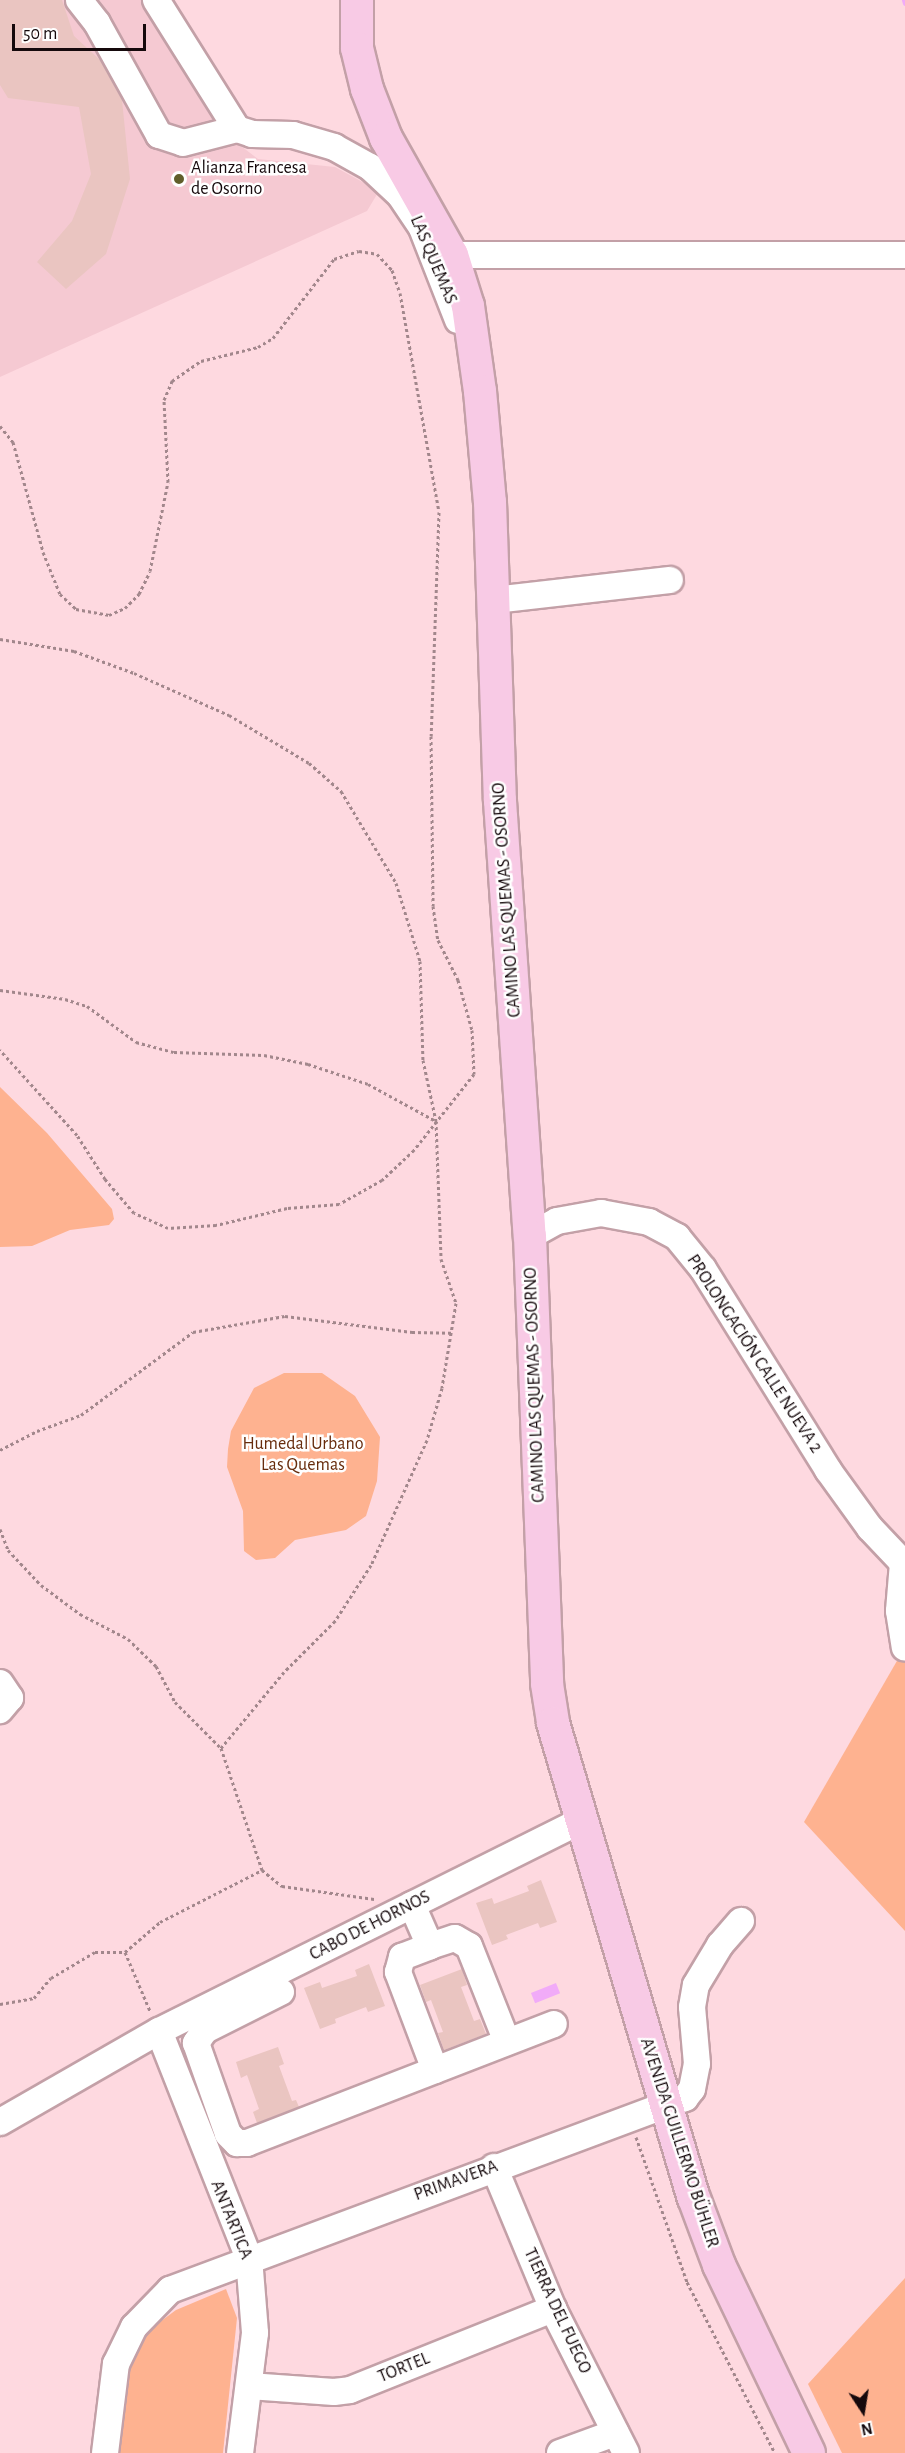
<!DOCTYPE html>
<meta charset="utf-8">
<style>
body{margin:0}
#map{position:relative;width:905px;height:2453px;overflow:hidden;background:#fed9e0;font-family:"Alegreya Sans",sans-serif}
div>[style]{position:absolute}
.built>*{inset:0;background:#f5c9d2}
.green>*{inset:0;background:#feb290}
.water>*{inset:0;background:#f1abf8;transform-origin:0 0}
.stream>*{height:5px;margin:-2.5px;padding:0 2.5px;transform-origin:2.5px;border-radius:2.5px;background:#f1abf8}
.building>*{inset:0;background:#eac5c1}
.path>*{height:3px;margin-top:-1.5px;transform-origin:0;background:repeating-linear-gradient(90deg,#a2878c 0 3px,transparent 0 6px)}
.roads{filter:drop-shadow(2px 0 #c3a0a7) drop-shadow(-2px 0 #c3a0a7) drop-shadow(0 2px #c3a0a7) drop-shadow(0 -2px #c3a0a7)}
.minor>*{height:26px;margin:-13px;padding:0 13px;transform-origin:13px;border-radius:13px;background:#fff}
.major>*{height:32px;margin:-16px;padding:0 16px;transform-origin:16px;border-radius:16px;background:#f8cae5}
.dots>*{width:16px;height:16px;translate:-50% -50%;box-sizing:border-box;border:3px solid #fff;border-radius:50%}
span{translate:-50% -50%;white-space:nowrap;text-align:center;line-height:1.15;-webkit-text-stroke:5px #fff;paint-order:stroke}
.poi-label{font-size:18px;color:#15090c}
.left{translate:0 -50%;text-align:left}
.street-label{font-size:18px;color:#15090c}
.park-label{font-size:18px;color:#672c0c}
.north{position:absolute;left:833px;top:2381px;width:60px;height:60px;-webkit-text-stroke:4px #fff;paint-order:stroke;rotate:168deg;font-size:16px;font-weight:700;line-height:24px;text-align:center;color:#15090c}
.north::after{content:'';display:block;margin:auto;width:21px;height:27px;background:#15090c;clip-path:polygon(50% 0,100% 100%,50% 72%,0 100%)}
.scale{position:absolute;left:12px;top:24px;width:134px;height:27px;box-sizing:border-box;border:3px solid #15090c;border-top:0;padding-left:8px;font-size:18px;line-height:21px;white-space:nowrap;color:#15090c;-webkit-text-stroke:4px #fff;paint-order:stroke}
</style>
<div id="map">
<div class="built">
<div style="clip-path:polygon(0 0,142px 0,178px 47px,228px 136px,258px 159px,335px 167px,379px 191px,367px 211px,0 377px)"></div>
</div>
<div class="green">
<div style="clip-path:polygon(0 1087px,47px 1133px,112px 1209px,114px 1219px,109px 1225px,70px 1230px,32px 1246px,0 1247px)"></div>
<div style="clip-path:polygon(284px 1373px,322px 1373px,355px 1396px,380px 1437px,377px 1481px,366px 1516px,346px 1530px,295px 1540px,275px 1558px,256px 1560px,244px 1551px,243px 1511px,227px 1467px,228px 1449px,231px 1431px,254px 1388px)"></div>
<div style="clip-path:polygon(905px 1647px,905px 1931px,804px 1822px)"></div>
<div style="clip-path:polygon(905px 2278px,905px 2453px,842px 2453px,808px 2384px)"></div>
<div style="clip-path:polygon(226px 2289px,237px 2318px,223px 2453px,114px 2453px,127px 2364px,149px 2330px,176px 2310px)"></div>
</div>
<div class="water">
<div style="left:556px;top:1983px;width:11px;height:27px;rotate:68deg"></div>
</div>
<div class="stream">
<div style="left:904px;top:0;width:3px;rotate:72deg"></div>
</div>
<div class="building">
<div style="clip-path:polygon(0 0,62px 0,74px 36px,101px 61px,122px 100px,130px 179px,106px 254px,66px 289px,37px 262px,72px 221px,91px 174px,79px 107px,8px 98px,0 85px)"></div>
<div style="clip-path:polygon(541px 1880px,557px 1922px,540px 1928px,538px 1923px,506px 1935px,508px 1939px,492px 1945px,476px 1903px,492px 1898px,494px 1904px,529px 1891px,527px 1886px)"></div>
<div style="clip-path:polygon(369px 1964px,385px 2006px,368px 2012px,366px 2007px,335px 2019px,336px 2023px,320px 2029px,304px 1988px,320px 1982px,322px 1988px,357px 1976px,355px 1970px)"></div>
<div style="clip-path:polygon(462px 1969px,467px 1985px,461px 1987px,474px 2021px,480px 2019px,486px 2034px,444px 2050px,438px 2033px,443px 2032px,431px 2000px,426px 2002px,420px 1985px)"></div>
<div style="clip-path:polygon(278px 2047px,284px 2064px,279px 2066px,292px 2101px,296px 2100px,299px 2107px,257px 2123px,253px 2112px,259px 2109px,247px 2075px,241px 2078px,236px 2062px)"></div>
</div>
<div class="path">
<div style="left:0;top:426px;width:21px;rotate:51deg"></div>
<div style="left:13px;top:442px;width:114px;rotate:74.7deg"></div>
<div style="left:43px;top:552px;width:45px;rotate:68deg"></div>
<div style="left:60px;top:594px;width:22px;rotate:43deg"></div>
<div style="left:76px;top:609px;width:34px;rotate:10deg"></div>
<div style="left:109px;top:615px;width:17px;rotate:-24deg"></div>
<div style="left:125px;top:608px;width:20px;rotate:-45deg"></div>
<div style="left:139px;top:594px;width:25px;rotate:-64deg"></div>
<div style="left:150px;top:571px;width:91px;rotate:-78.6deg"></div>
<div style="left:168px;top:482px;width:82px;rotate:-92.8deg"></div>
<div style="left:164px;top:400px;width:21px;rotate:-67deg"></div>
<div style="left:172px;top:381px;width:35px;rotate:-35deg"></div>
<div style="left:201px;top:361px;width:59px;rotate:-13.8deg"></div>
<div style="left:258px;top:347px;width:17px;rotate:-31deg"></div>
<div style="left:273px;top:338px;width:100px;rotate:-52.3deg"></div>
<div style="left:334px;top:259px;width:26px;rotate:-18deg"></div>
<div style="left:359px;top:251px;width:18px;rotate:9deg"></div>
<div style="left:377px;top:254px;width:22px;rotate:47deg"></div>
<div style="left:392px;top:270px;width:24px;rotate:71deg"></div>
<div style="left:400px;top:293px;width:222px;rotate:79.9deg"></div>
<div style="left:439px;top:512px;width:224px;rotate:92deg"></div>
<div style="left:431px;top:736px;width:170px;rotate:89.3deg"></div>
<div style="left:433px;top:906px;width:34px;rotate:82deg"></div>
<div style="left:438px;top:940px;width:45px;rotate:63.4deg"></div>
<div style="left:458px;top:980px;width:52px;rotate:74.4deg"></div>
<div style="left:472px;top:1030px;width:44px;rotate:87.4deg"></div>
<div style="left:474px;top:1074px;width:97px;rotate:128.3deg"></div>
<div style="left:414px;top:1150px;width:44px;rotate:136.8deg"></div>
<div style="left:382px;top:1180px;width:49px;rotate:150.8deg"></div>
<div style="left:339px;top:1204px;width:52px;rotate:175.6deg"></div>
<div style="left:287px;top:1208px;width:73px;rotate:166.5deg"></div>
<div style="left:216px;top:1225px;width:48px;rotate:176.4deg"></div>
<div style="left:168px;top:1228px;width:37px;rotate:-156deg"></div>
<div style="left:134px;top:1213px;width:45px;rotate:-130.5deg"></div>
<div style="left:105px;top:1179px;width:52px;rotate:-122.5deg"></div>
<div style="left:77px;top:1135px;width:115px;rotate:-132.2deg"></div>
<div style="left:0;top:639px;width:75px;rotate:9.2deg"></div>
<div style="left:74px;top:651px;width:64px;rotate:20.1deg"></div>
<div style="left:134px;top:673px;width:104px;rotate:23.9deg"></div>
<div style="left:229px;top:715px;width:93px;rotate:31deg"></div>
<div style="left:309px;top:763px;width:43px;rotate:41.2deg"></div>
<div style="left:341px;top:791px;width:107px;rotate:59.1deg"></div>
<div style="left:396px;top:883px;width:82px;rotate:72.9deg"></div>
<div style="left:420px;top:961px;width:99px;rotate:88.3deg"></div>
<div style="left:423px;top:1060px;width:62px;rotate:78deg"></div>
<div style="left:436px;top:1121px;width:138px;rotate:87.9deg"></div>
<div style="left:441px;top:1259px;width:46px;rotate:71.2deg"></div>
<div style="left:456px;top:1303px;width:86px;rotate:99.4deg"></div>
<div style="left:442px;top:1388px;width:54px;rotate:106.1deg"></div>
<div style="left:427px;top:1440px;width:137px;rotate:114.1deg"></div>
<div style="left:371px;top:1565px;width:67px;rotate:122.7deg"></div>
<div style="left:335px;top:1621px;width:72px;rotate:135deg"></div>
<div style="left:284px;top:1672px;width:99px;rotate:129.7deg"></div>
<div style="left:0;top:990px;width:66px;rotate:7.9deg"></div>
<div style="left:65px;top:999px;width:23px;rotate:18deg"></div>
<div style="left:87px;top:1006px;width:61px;rotate:36.3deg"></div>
<div style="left:136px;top:1042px;width:39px;rotate:15deg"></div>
<div style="left:174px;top:1052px;width:90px;rotate:1.9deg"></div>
<div style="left:264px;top:1055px;width:45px;rotate:11.6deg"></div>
<div style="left:308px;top:1064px;width:63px;rotate:18.4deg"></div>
<div style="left:368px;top:1084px;width:77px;rotate:28.6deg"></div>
<div style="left:0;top:1450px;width:42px;rotate:-27.2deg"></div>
<div style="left:37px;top:1431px;width:47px;rotate:-20deg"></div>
<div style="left:81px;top:1415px;width:139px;rotate:-36.5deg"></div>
<div style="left:193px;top:1332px;width:93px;rotate:-9.9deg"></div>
<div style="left:285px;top:1316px;width:128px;rotate:7.2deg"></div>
<div style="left:412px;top:1332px;width:39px;rotate:1deg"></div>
<div style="left:0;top:1529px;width:22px;rotate:69deg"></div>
<div style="left:8px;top:1550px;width:48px;rotate:46.7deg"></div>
<div style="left:41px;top:1585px;width:49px;rotate:36.6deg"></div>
<div style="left:80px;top:1614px;width:54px;rotate:27.5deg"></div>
<div style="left:128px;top:1639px;width:39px;rotate:44deg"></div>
<div style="left:156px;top:1666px;width:41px;rotate:62.2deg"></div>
<div style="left:175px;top:1702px;width:65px;rotate:45deg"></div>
<div style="left:221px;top:1748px;width:129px;rotate:71.4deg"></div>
<div style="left:262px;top:1870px;width:26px;rotate:39deg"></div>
<div style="left:282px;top:1886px;width:93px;rotate:8deg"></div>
<div style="left:125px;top:1952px;width:64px;rotate:67deg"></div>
<div style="left:0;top:2004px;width:35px;rotate:-10deg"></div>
<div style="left:34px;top:1998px;width:26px;rotate:-50deg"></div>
<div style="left:51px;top:1978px;width:51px;rotate:-30.6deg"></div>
<div style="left:95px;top:1952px;width:30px"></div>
<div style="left:125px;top:1952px;width:46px;rotate:-40.6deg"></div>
<div style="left:160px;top:1922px;width:114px;rotate:-27deg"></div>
<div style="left:636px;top:2137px;width:154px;rotate:70.6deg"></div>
<div style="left:687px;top:2282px;width:192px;rotate:62.8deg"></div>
</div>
<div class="roads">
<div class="minor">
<div style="left:79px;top:0;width:29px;rotate:52deg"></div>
<div style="left:97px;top:23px;width:128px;rotate:61deg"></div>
<div style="left:159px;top:135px;width:25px;rotate:18deg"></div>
<div style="left:183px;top:143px;width:56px;rotate:-14.5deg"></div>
<div style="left:156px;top:0;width:152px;rotate:57.9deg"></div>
<div style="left:237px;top:129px;width:16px;rotate:18deg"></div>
<div style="left:252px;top:134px;width:41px;rotate:1.4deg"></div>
<div style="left:293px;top:135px;width:43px;rotate:16.3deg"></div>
<div style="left:334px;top:147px;width:41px;rotate:29.1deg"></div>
<div style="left:370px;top:167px;width:41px;rotate:43deg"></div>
<div style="left:400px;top:195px;width:40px;rotate:56deg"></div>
<div style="left:422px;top:228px;width:99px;rotate:68.6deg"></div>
<div style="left:452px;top:255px;width:453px"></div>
<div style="left:494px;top:600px;width:177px;rotate:-6.5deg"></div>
<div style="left:530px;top:1236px;width:31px;rotate:-29deg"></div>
<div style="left:557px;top:1221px;width:45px;rotate:-10.3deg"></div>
<div style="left:601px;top:1213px;width:49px;rotate:10.6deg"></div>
<div style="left:649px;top:1222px;width:32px;rotate:28deg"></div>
<div style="left:677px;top:1237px;width:41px;rotate:50.9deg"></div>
<div style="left:703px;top:1269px;width:237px;rotate:58.1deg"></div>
<div style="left:828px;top:1470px;width:72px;rotate:54.1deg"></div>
<div style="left:870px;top:1528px;width:51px;rotate:46.6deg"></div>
<div style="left:903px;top:1563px;width:48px;rotate:94.8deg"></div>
<div style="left:899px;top:1611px;width:37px;rotate:81deg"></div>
<div style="left:0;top:1683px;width:18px;rotate:56deg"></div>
<div style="left:10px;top:1698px;width:16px;rotate:130deg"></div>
<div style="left:412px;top:1905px;width:45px;rotate:66.3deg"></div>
<div style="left:281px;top:1992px;width:85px;rotate:153.4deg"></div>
<div style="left:205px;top:2030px;width:16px;rotate:125deg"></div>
<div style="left:196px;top:2043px;width:96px;rotate:70.6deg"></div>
<div style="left:228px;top:2134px;width:13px;rotate:45deg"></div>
<div style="left:237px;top:2143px;width:10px"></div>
<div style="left:247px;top:2143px;width:329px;rotate:-21.2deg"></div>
<div style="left:159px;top:2031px;width:244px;rotate:68.4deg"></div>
<div style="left:249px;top:2258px;width:75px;rotate:85.4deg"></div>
<div style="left:255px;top:2333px;width:121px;rotate:97.1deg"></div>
<div style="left:435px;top:2070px;width:105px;rotate:-110.7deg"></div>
<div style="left:398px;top:1972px;width:16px;rotate:-75deg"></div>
<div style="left:402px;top:1957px;width:30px;rotate:-21deg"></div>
<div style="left:430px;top:1946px;width:26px;rotate:-18deg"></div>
<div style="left:455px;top:1938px;width:16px;rotate:30deg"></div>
<div style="left:469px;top:1946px;width:103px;rotate:68.4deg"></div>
<div style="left:0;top:2122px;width:183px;rotate:-29.8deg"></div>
<div style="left:159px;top:2031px;width:471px;rotate:-26.5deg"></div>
<div style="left:494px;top:2167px;width:154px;rotate:67.4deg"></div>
<div style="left:553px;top:2309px;width:161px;rotate:63.1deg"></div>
<div style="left:249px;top:2386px;width:85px;rotate:4deg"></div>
<div style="left:334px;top:2392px;width:16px;rotate:-7deg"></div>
<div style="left:350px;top:2390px;width:219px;rotate:-21.8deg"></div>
<div style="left:105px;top:2453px;width:90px;rotate:-83deg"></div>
<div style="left:116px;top:2364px;width:41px;rotate:-64.1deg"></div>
<div style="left:134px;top:2327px;width:52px;rotate:-45.8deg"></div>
<div style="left:170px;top:2290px;width:550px;rotate:-20.45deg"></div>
<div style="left:685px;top:2098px;width:11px;rotate:-52deg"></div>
<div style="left:692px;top:2089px;width:25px;rotate:-79deg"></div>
<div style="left:697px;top:2064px;width:57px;rotate:-95deg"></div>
<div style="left:692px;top:2007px;width:22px;rotate:-80deg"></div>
<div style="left:696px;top:1985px;width:47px;rotate:-59deg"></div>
<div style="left:720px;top:1945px;width:32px;rotate:-49deg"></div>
<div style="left:560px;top:2453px;width:59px;rotate:-20deg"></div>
</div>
<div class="major">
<div style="left:357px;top:0;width:48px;rotate:90deg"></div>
<div style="left:357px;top:48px;width:42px;rotate:76.3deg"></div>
<div style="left:367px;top:89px;width:53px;rotate:68.8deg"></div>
<div style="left:386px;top:138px;width:134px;rotate:60.6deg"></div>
<div style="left:452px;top:255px;width:53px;rotate:72.6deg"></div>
<div style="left:468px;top:306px;width:86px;rotate:82deg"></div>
<div style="left:480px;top:391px;width:111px;rotate:84.9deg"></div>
<div style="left:490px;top:502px;width:299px;rotate:88.1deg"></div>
<div style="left:500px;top:801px;width:436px;rotate:86.1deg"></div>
<div style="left:530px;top:1236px;width:448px;rotate:87.8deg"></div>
<div style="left:547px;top:1684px;width:39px;rotate:81deg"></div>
<div style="left:553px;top:1723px;width:495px;rotate:73.5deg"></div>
<div style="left:694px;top:2198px;width:72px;rotate:69.5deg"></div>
<div style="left:719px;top:2265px;width:208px;rotate:64.4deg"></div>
</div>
</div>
<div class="dots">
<div style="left:179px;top:179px;background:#615e2b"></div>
</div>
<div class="poi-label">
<span class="left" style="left:191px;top:179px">Alianza Francesa<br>de Osorno</span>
</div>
<div class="street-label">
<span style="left:433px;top:260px;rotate:67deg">LAS QUEMAS</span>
<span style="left:507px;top:900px;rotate:-94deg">CAMINO LAS QUEMAS - OSORNO</span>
<span style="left:754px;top:1354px;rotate:57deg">PROLONGACIÓN CALLE NUEVA 2</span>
<span style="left:535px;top:1385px;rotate:-92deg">CAMINO LAS QUEMAS - OSORNO</span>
<span style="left:370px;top:1926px;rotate:-27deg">CABO DE HORNOS</span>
<span style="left:679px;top:2143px;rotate:72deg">AVENIDA GUILLERMO BÜHLER</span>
<span style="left:456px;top:2181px;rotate:-20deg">PRIMAVERA</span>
<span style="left:231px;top:2220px;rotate:68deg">ANTARTICA</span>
<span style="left:557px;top:2311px;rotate:65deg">TIERRA DEL FUEGO</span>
<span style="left:404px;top:2368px;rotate:-22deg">TORTEL</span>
</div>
<div class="park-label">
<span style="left:303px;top:1455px">Humedal Urbano<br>Las Quemas</span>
</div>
<div class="north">N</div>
<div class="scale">50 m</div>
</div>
